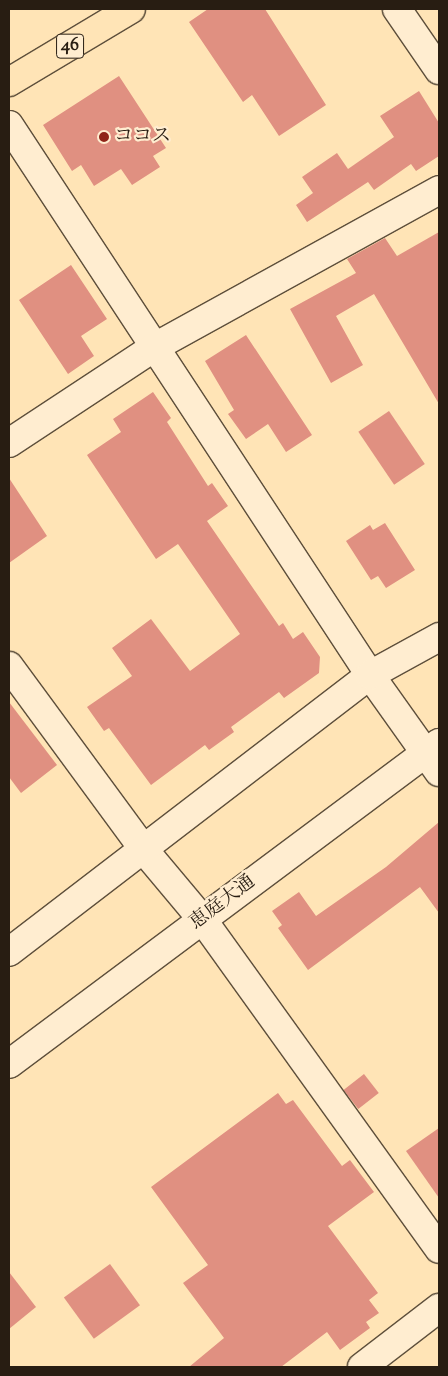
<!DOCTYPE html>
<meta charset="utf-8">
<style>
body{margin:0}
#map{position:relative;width:448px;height:1376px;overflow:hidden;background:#ffe4b6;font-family:"Sorts Mill Goudy","Noto Serif JP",serif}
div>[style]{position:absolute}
.building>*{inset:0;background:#e09081;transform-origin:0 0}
.roads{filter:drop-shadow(1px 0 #5e4f3b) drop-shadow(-1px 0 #5e4f3b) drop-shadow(0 1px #5e4f3b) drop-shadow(0 -1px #5e4f3b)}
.minor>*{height:28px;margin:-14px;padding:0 14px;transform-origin:14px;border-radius:14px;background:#ffedd0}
.major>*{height:28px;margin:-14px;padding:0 14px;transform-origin:14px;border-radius:14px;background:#ffe4b6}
.dots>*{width:14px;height:14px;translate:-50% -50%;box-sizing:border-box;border:2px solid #ffedd0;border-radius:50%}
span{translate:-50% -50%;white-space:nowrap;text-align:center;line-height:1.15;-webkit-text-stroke:4.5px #ffedd0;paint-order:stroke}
.shield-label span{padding:1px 4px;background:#ffedd0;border:1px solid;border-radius:4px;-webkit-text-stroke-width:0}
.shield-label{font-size:18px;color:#281d12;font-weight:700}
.poi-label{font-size:19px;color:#281d12}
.left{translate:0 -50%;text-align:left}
.street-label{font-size:19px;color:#281d12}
.frame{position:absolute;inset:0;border:10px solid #281d12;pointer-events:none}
</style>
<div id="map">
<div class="building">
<div style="clip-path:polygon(208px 9px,265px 9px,326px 105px,279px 136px,252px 95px,243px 102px,189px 22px)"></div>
<div style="clip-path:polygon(119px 76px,166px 148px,153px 156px,160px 167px,132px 185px,121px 169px,94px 186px,81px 165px,72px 171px,43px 125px)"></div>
<div style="clip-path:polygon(419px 91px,439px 123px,439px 156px,416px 171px,411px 164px,374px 190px,368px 182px,307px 222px,296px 205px,313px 193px,302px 177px,337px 153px,348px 169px,394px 137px,380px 116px)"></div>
<div style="clip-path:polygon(439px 232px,439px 404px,374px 294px,336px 316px,363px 365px,331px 383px,290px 309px,356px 273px,347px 259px,385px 238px,397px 256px)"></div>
<div style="clip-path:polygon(71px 265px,107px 319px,81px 336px,94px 356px,68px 374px,19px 300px)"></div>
<div style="clip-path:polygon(246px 335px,312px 435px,286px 452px,268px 424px,246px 439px,228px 414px,234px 410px,205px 361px)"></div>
<div style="clip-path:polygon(153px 392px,171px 418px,167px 422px,208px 486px,212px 483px,228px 506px,207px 521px,279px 626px,283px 623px,293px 639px,303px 632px,320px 657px,319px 673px,284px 698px,279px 692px,231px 727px,234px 732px,209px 750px,205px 745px,151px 785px,109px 728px,104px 731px,87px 707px,132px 676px,112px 648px,151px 619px,190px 671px,240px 634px,178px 544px,156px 559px,87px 455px,121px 432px,113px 419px)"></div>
<div style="left:389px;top:411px;width:64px;height:37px;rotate:56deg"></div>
<div style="clip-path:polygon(9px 478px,47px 536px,9px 563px)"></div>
<div style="clip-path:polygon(385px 523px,415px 570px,386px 588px,378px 576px,371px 580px,346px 541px,370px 525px,373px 530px)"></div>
<div style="clip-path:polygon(9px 702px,57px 765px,21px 793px,9px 777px)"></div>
<div style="clip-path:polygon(439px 822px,439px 913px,420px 887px,308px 970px,278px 928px,282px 925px,272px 911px,299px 892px,316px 916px,386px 867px)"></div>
<div style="left:364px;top:1074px;width:24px;height:26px;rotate:52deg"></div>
<div style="clip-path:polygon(278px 1093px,286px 1104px,293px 1100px,342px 1166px,350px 1160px,374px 1192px,328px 1226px,378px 1293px,369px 1300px,379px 1313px,366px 1322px,370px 1328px,340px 1350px,327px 1332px,281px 1367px,189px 1367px,224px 1338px,183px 1283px,208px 1265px,151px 1187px)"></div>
<div style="clip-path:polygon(439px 1128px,439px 1198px,406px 1151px)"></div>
<div style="left:110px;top:1264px;width:51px;height:57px;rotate:54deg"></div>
<div style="clip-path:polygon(9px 1272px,36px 1307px,9px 1329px)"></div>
</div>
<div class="roads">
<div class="minor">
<div style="left:397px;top:9px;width:74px;rotate:55.5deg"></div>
<div style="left:9px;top:125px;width:658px;rotate:56.72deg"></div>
<div style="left:370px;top:675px;width:119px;rotate:54.6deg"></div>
<div style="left:9px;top:443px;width:173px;rotate:-33.4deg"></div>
<div style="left:153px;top:348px;width:327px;rotate:-28.9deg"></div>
<div style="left:9px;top:666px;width:228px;rotate:53.7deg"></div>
<div style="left:144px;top:850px;width:90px;rotate:50deg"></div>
<div style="left:202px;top:919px;width:406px;rotate:54.3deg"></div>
<div style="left:9px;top:952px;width:455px;rotate:-37.5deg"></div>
<div style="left:370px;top:675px;width:79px;rotate:-28.8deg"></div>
<div style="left:9px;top:1064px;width:537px;rotate:-36.74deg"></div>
<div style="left:362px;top:1367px;width:97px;rotate:-37.5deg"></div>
</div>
<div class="major">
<div style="left:9px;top:82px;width:142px;rotate:-30.9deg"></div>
</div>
</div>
<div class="dots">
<div style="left:104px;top:137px;background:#8f2418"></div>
</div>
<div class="shield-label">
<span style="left:70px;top:46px">46</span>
</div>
<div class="poi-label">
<span class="left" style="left:114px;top:137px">ココス</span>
</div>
<div class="street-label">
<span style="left:223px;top:903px;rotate:-37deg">恵庭大通</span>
</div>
<div class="frame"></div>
</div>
